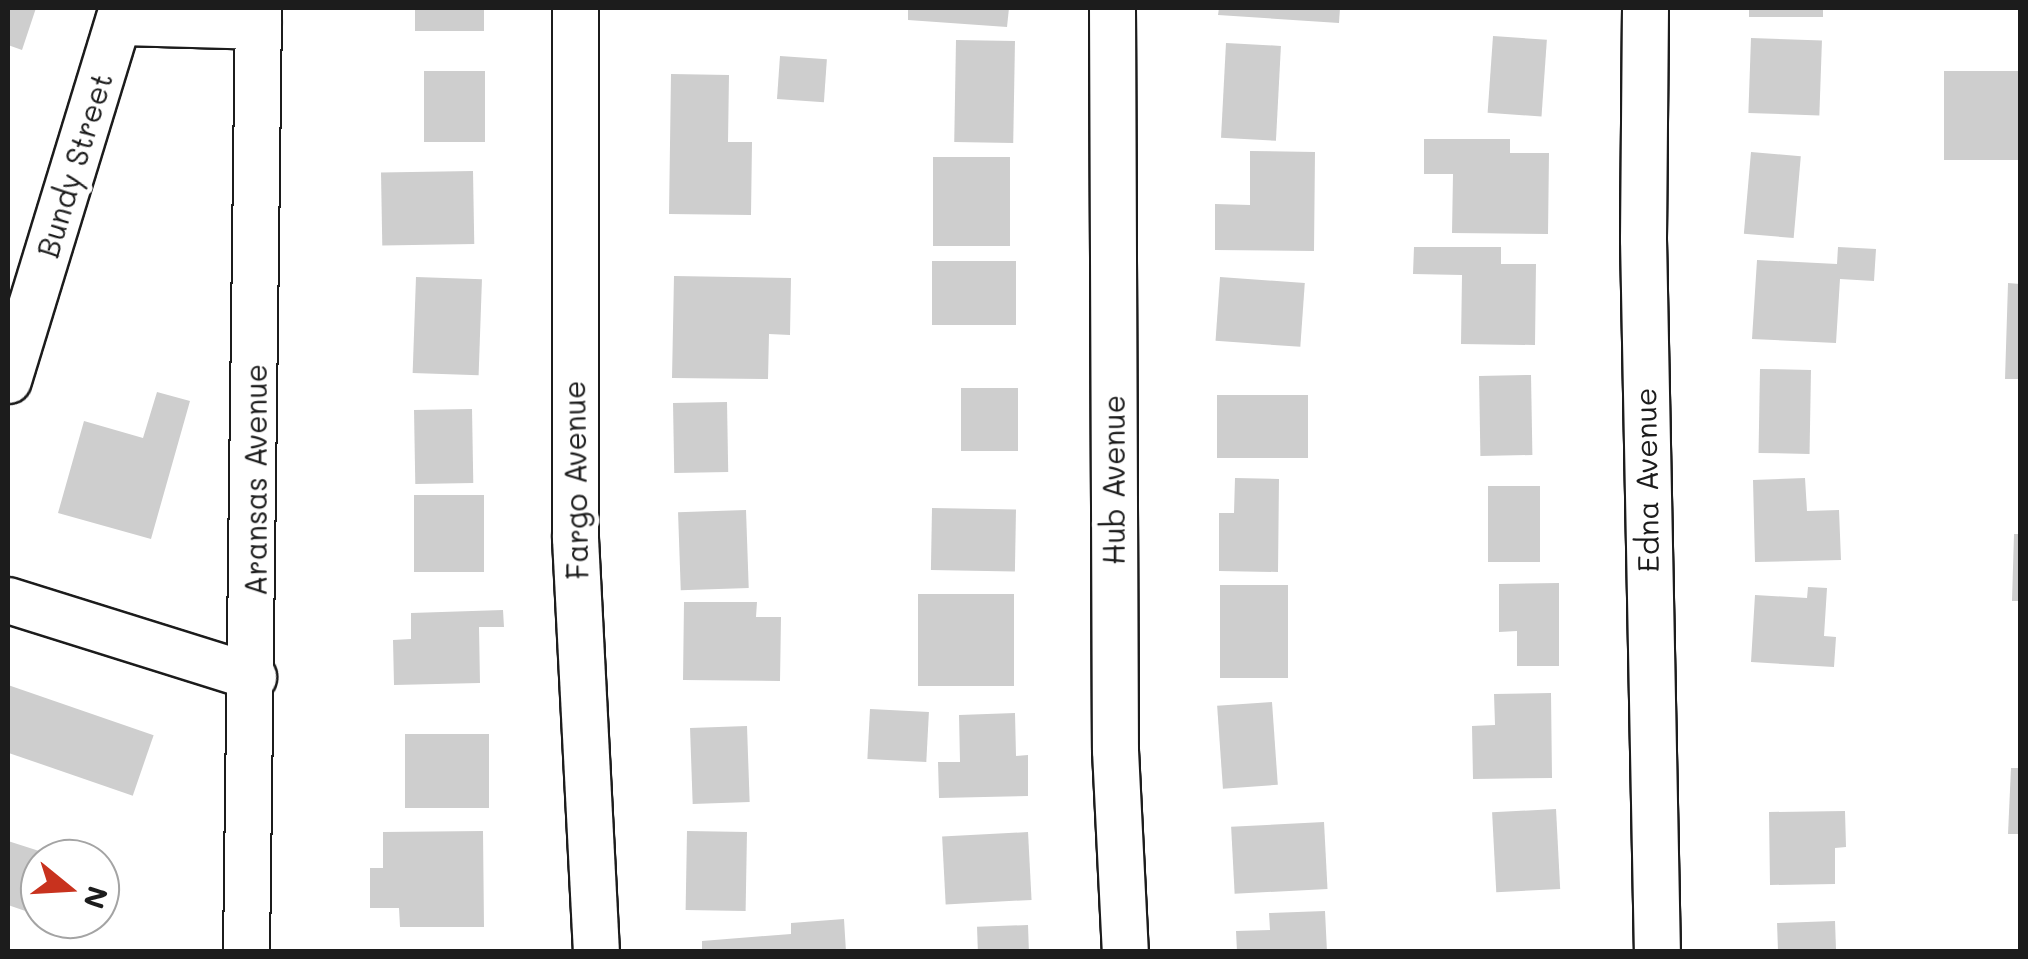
<!DOCTYPE html>
<style>
body{margin:0}
#map{position:relative;width:2028px;height:959px;overflow:hidden;background:#fff;font-family:Mali,sans-serif}
div>[style]{position:absolute}
.building>*{inset:0;background:#cecece;transform-origin:0 0}
.roads{filter:drop-shadow(2px 0 #1c1c1c) drop-shadow(-2px 0 #1c1c1c) drop-shadow(0 2px #1c1c1c) drop-shadow(0 -2px #1c1c1c)}
.minor>*{height:45px;margin:-22.5px;padding:0 22.5px;transform-origin:22.5px;border-radius:22.5px;background:#fff}
span{translate:-50% -50%;white-space:nowrap;text-align:center;line-height:1.15;-webkit-text-stroke:10px #fff;paint-order:stroke}
.street-label{font-size:30px;color:#1c1c1c}
.frame{position:absolute;inset:0;border:10px solid #1c1c1c;pointer-events:none}
.north{position:absolute;left:20px;top:839px;width:100px;height:100px;box-sizing:border-box;background:#fff;border:2px solid #a4a4a4;border-radius:50%;rotate:108deg;font-size:28px;font-weight:700;line-height:40px;text-align:center;color:#1c1c1c}
.north::after{content:'';display:block;margin:auto;width:35px;height:45px;background:#c8321e;clip-path:polygon(50% 0,100% 100%,50% 72%,0 100%)}
</style>
<div id="map">
<div class="building">
<div style="clip-path:polygon(8px 8px,36px 8px,22px 50px,8px 45px)"></div>
<div style="left:415px;top:8px;width:69px;height:23px"></div>
<div style="clip-path:polygon(908px 8px,1009px 8px,1007px 27px,908px 20px)"></div>
<div style="clip-path:polygon(1219px 8px,1340px 8px,1339px 23px,1218px 15px)"></div>
<div style="left:1749px;top:8px;width:74px;height:9px"></div>
<div style="left:1493px;top:36px;width:54px;height:77px;rotate:4deg"></div>
<div style="left:1751px;top:38px;width:71px;height:75px;rotate:2deg"></div>
<div style="left:956px;top:40px;width:59px;height:102px;rotate:1deg"></div>
<div style="left:1226px;top:43px;width:55px;height:95px;rotate:3deg"></div>
<div style="left:780px;top:56px;width:47px;height:43px;rotate:4deg"></div>
<div style="left:424px;top:71px;width:61px;height:71px"></div>
<div style="left:1944px;top:71px;width:76px;height:89px"></div>
<div style="clip-path:polygon(671px 74px,729px 75px,728px 142px,752px 142px,751px 215px,669px 214px)"></div>
<div style="clip-path:polygon(1424px 139px,1510px 139px,1510px 153px,1549px 153px,1548px 234px,1452px 233px,1453px 174px,1424px 174px)"></div>
<div style="clip-path:polygon(1250px 151px,1315px 152px,1314px 251px,1215px 250px,1215px 204px,1250px 205px)"></div>
<div style="left:1751px;top:152px;width:50px;height:82px;rotate:5deg"></div>
<div style="left:933px;top:157px;width:77px;height:89px"></div>
<div style="left:473px;top:171px;width:73px;height:92px;rotate:89deg"></div>
<div style="clip-path:polygon(1414px 247px,1501px 247px,1501px 264px,1536px 264px,1535px 345px,1461px 344px,1462px 275px,1413px 274px)"></div>
<div style="clip-path:polygon(1838px 247px,1876px 249px,1874px 281px,1840px 279px,1836px 343px,1752px 339px,1757px 260px,1837px 264px)"></div>
<div style="left:932px;top:261px;width:84px;height:64px"></div>
<div style="clip-path:polygon(674px 276px,791px 278px,790px 335px,769px 334px,768px 379px,672px 378px)"></div>
<div style="left:416px;top:277px;width:66px;height:96px;rotate:2deg"></div>
<div style="left:1220px;top:277px;width:85px;height:64px;rotate:4deg"></div>
<div style="clip-path:polygon(2008px 283px,2020px 284px,2020px 379px,2005px 379px)"></div>
<div style="left:1760px;top:369px;width:51px;height:84px;rotate:1deg"></div>
<div style="left:1531px;top:375px;width:80px;height:52px;rotate:89deg"></div>
<div style="left:961px;top:388px;width:57px;height:63px"></div>
<div style="clip-path:polygon(157px 392px,190px 401px,151px 539px,58px 513px,84px 421px,143px 438px)"></div>
<div style="left:1217px;top:395px;width:91px;height:63px"></div>
<div style="left:727px;top:402px;width:70px;height:54px;rotate:89deg"></div>
<div style="left:472px;top:409px;width:74px;height:58px;rotate:89deg"></div>
<div style="clip-path:polygon(1235px 478px,1279px 479px,1278px 572px,1219px 571px,1219px 513px,1234px 513px)"></div>
<div style="clip-path:polygon(1805px 478px,1807px 511px,1839px 510px,1841px 560px,1755px 562px,1753px 480px)"></div>
<div style="left:1540px;top:486px;width:76px;height:52px;rotate:90deg"></div>
<div style="left:414px;top:495px;width:70px;height:77px"></div>
<div style="left:932px;top:508px;width:84px;height:62px;rotate:1deg"></div>
<div style="left:746px;top:510px;width:78px;height:68px;rotate:88deg"></div>
<div style="clip-path:polygon(2014px 534px,2020px 534px,2020px 601px,2012px 601px)"></div>
<div style="clip-path:polygon(1559px 583px,1559px 666px,1517px 666px,1517px 631px,1499px 632px,1499px 584px)"></div>
<div style="left:1288px;top:585px;width:93px;height:68px;rotate:90deg"></div>
<div style="clip-path:polygon(1808px 587px,1827px 588px,1824px 636px,1836px 637px,1834px 667px,1751px 662px,1755px 595px,1807px 598px)"></div>
<div style="left:1014px;top:594px;width:92px;height:96px;rotate:90deg"></div>
<div style="clip-path:polygon(684px 602px,757px 602px,756px 617px,781px 617px,780px 681px,683px 680px)"></div>
<div style="clip-path:polygon(503px 610px,504px 627px,479px 627px,480px 683px,394px 685px,393px 640px,411px 639px,411px 613px)"></div>
<div style="left:8px;top:685px;width:154px;height:64px;rotate:19deg"></div>
<div style="clip-path:polygon(1551px 693px,1552px 778px,1473px 779px,1472px 726px,1495px 725px,1494px 694px)"></div>
<div style="left:1272px;top:702px;width:83px;height:55px;rotate:86deg"></div>
<div style="left:870px;top:709px;width:59px;height:50px;rotate:3deg"></div>
<div style="clip-path:polygon(1015px 713px,1016px 756px,1028px 755px,1028px 796px,939px 798px,938px 762px,960px 762px,959px 715px)"></div>
<div style="left:747px;top:726px;width:76px;height:57px;rotate:88deg"></div>
<div style="left:405px;top:734px;width:84px;height:74px"></div>
<div style="clip-path:polygon(2011px 768px,2020px 768px,2020px 834px,2008px 834px)"></div>
<div style="left:1556px;top:809px;width:80px;height:64px;rotate:87deg"></div>
<div style="clip-path:polygon(1845px 811px,1846px 847px,1835px 848px,1835px 884px,1770px 885px,1769px 812px)"></div>
<div style="left:1324px;top:822px;width:67px;height:93px;rotate:87deg"></div>
<div style="clip-path:polygon(483px 831px,484px 927px,400px 927px,399px 908px,370px 908px,370px 868px,383px 868px,383px 832px)"></div>
<div style="left:687px;top:831px;width:60px;height:79px;rotate:1deg"></div>
<div style="left:1028px;top:832px;width:68px;height:86px;rotate:87deg"></div>
<div style="clip-path:polygon(8px 841px,61px 858px,40px 859px,40px 916px,8px 905px)"></div>
<div style="clip-path:polygon(1325px 911px,1327px 952px,1237px 952px,1236px 931px,1270px 930px,1269px 913px)"></div>
<div style="clip-path:polygon(844px 919px,846px 952px,702px 952px,702px 941px,791px 934px,791px 923px)"></div>
<div style="left:1835px;top:921px;width:31px;height:58px;rotate:88deg"></div>
<div style="left:1028px;top:925px;width:27px;height:51px;rotate:88deg"></div>
</div>
<div class="roads">
<div class="minor">
<div style="left:575px;top:8px;width:530px;rotate:90deg"></div>
<div style="left:575px;top:538px;width:415px;rotate:87.1deg"></div>
<div style="left:1112px;top:8px;width:742px;rotate:89.77deg"></div>
<div style="left:1115px;top:750px;width:202px;rotate:87.2deg"></div>
<div style="left:1645px;top:8px;width:231px;rotate:90.5deg"></div>
<div style="left:1643px;top:239px;width:713px;rotate:88.88deg"></div>
<div style="left:118px;top:22px;width:140px;rotate:1.6deg"></div>
<div style="left:8px;top:380px;width:389px;rotate:-73deg"></div>
<div style="left:8px;top:600px;width:257px;rotate:17.4deg"></div>
<div style="left:246px;top:952px;width:944px;rotate:-89.27deg"></div>
</div>
</div>
<div class="street-label">
<span style="left:74px;top:165px;rotate:-73deg">Bundy Street</span>
<span style="left:255px;top:480px;rotate:-90deg">Aransas Avenue</span>
<span style="left:575px;top:480px;rotate:-91deg">Fargo Avenue</span>
<span style="left:1113px;top:480px;rotate:-90deg">Hub Avenue</span>
<span style="left:1646px;top:480px;rotate:-91deg">Edna Avenue</span>
</div>
<div class="frame"></div>
<div class="north">N</div>
</div>
